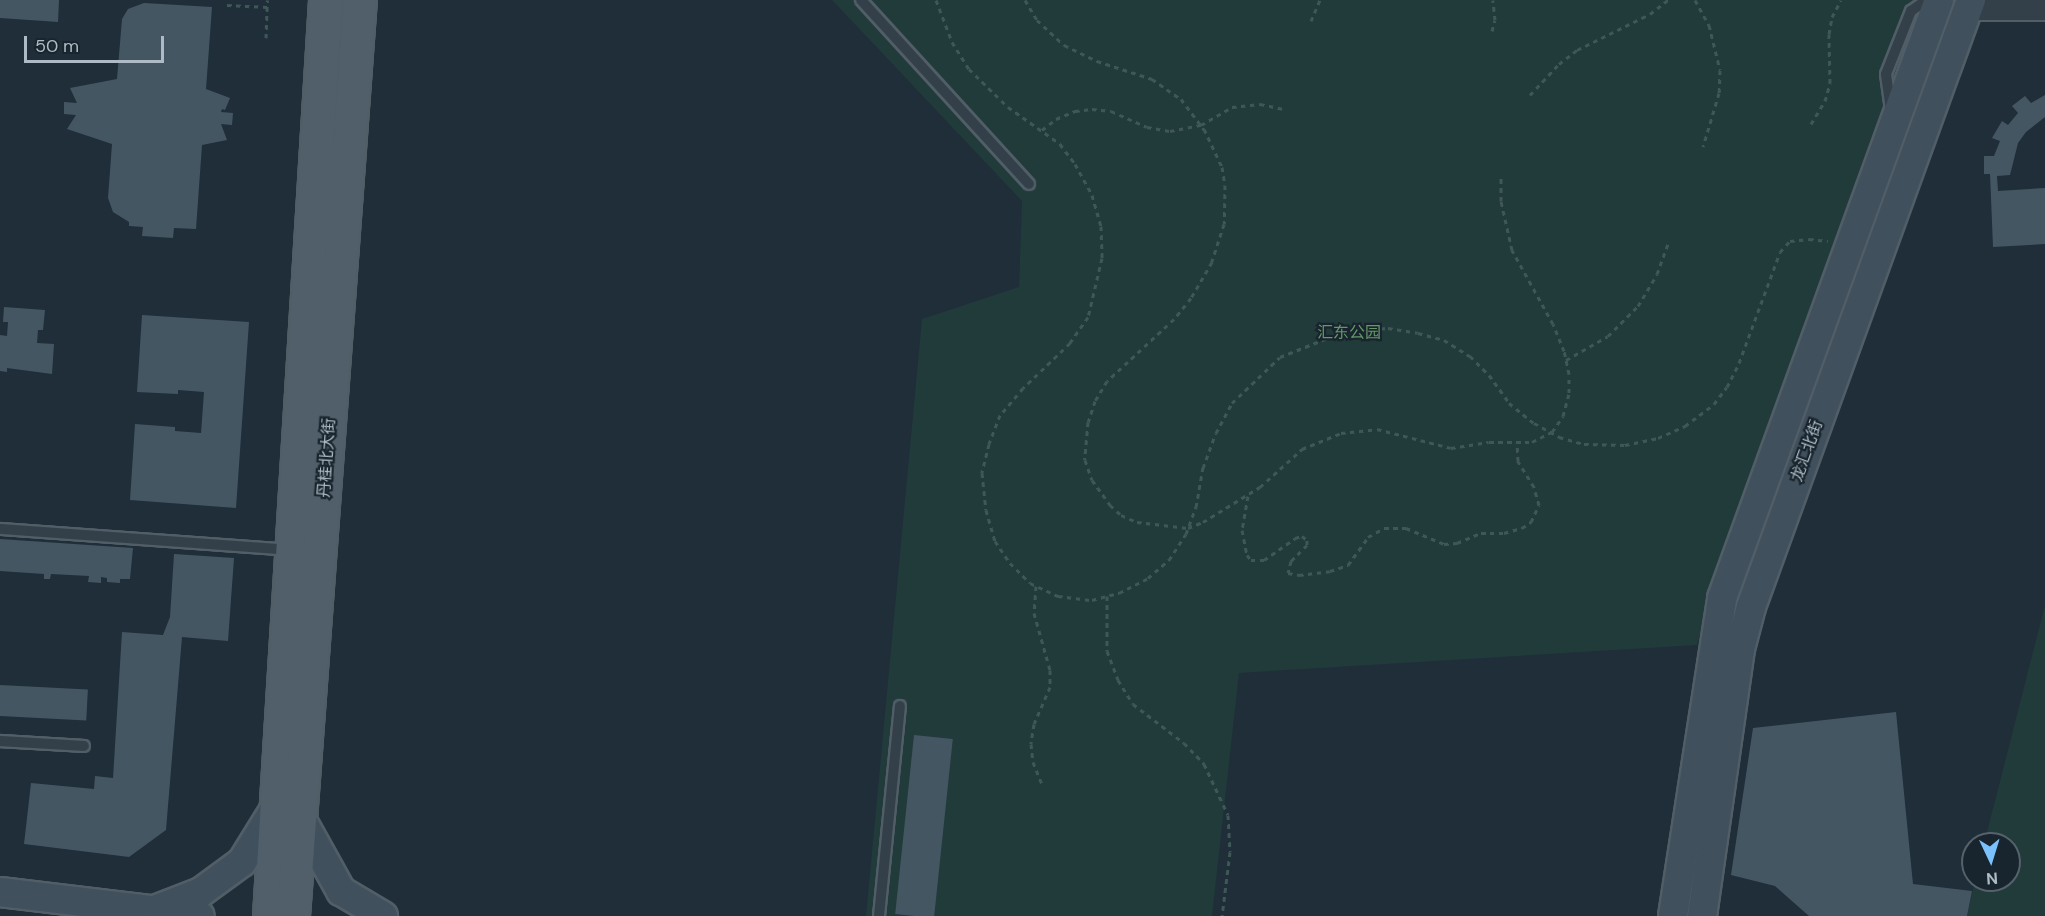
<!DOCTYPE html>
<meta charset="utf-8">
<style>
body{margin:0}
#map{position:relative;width:2045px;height:916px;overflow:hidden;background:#1f2e39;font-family:"DM Sans","Noto Sans SC",sans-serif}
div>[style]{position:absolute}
.green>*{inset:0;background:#213a3a}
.building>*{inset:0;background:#455663;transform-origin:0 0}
.path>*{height:3px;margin-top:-1.5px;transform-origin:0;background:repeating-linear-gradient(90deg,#3f5756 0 4.5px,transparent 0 9px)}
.roads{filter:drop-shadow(2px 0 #515e67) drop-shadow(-2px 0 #515e67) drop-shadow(0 2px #515e67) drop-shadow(0 -2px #515e67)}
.service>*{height:10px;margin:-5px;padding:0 5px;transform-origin:5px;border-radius:5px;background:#33404a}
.minor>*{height:21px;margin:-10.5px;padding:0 10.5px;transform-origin:10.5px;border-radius:10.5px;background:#33404a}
.secondary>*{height:28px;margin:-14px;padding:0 14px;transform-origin:14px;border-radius:14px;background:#41505d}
.primary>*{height:32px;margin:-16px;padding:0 16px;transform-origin:16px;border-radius:16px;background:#515f6a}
span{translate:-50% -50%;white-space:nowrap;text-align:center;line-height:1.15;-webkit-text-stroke:4.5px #19252e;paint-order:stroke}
.park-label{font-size:16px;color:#649868}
.street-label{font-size:16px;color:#aebbc6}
.north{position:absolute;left:1961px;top:832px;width:60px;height:60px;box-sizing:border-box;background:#19252e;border:2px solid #55616b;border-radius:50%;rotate:176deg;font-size:16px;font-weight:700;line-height:24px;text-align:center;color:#aebbc6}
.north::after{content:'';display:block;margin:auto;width:21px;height:27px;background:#7bc1fd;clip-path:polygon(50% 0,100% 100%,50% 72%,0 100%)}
.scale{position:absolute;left:24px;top:36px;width:140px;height:27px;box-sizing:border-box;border:3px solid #aebbc6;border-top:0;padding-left:8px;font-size:18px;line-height:21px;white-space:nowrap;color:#aebbc6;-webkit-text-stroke:4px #19252e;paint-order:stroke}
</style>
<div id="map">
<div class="green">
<div style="clip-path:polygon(832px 0,1921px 0,1735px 518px,1697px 645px,1239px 673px,1212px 916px,866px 916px,922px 319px,1019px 287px,1022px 201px)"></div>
<div style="clip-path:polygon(2045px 605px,2045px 916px,1967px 916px,1975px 880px,2009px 880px,2009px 844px,1984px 844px)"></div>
</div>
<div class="building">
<div style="clip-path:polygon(0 0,59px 0,58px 22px,0 18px)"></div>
<div style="clip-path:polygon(144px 3px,212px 7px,206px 89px,230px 98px,225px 110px,222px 109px,221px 112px,233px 113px,232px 125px,221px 124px,227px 140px,202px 145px,196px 229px,174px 228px,173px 238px,142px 236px,143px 227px,129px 226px,129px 222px,113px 212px,108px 198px,112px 144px,67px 129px,76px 115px,64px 114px,64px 102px,77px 103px,70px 88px,117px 79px,122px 19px,128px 9px)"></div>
<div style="clip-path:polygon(2045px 95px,2045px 117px,2026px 132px,2018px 143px,2010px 175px,1997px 176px,1998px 191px,2045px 188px,2045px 244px,1993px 247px,1990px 174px,1984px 174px,1984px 156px,1994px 156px,2000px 141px,1992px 138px,2002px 121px,2008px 125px,2018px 113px,2012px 106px,2025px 96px,2031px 103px)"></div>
<div style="clip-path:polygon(4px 307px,45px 310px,43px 330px,38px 330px,37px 343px,54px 344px,52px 374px,7px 368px,7px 372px,0 371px,0 335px,7px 336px,8px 322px,3px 322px)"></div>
<div style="clip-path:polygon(142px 315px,249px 322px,236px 508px,130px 500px,135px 424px,175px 427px,175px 431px,201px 433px,204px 392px,178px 390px,178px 394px,137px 392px)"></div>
<div style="clip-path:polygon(0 539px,133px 548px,130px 579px,120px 579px,120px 583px,107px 582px,107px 578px,101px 577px,101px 583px,88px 582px,89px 576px,51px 574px,50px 579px,44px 579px,44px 574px,0 571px)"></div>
<div style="clip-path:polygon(174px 554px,234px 558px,228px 641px,182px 637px,166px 830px,129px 857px,24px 844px,31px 783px,94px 789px,95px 776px,113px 778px,122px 632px,163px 635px,170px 617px)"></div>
<div style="left:0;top:685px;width:88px;height:31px;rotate:3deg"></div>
<div style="clip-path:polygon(1896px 712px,1913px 884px,1972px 891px,1967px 916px,1809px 916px,1775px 886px,1731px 875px,1753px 728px)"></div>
<div style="left:914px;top:735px;width:39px;height:180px;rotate:6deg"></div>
</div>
<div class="path">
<div style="left:936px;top:0;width:45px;rotate:69.1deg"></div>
<div style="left:952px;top:42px;width:32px;rotate:58deg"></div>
<div style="left:969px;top:69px;width:54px;rotate:44.3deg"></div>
<div style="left:1008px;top:107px;width:64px;rotate:35.4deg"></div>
<div style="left:1060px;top:144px;width:25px;rotate:53deg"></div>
<div style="left:1075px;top:164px;width:35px;rotate:61deg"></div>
<div style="left:1092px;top:195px;width:32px;rotate:74deg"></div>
<div style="left:1101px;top:226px;width:32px;rotate:88deg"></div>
<div style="left:1102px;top:258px;width:61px;rotate:103.3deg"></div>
<div style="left:1088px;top:317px;width:32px;rotate:125deg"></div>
<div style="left:1070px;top:343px;width:65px;rotate:136.2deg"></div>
<div style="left:1023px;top:388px;width:35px;rotate:130deg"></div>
<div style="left:1000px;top:415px;width:31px;rotate:111deg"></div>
<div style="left:989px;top:444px;width:30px;rotate:104deg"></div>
<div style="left:982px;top:473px;width:37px;rotate:84deg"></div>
<div style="left:986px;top:510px;width:32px;rotate:74deg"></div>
<div style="left:995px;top:541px;width:27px;rotate:56deg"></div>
<div style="left:1010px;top:563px;width:28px;rotate:45deg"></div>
<div style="left:1030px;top:583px;width:31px;rotate:25deg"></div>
<div style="left:1058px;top:596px;width:34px;rotate:7deg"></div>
<div style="left:1092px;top:600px;width:28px;rotate:-15deg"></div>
<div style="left:1119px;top:593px;width:33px;rotate:-27deg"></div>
<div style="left:1148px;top:578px;width:28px;rotate:-41deg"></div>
<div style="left:1169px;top:560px;width:31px;rotate:-57deg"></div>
<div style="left:1186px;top:534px;width:29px;rotate:-70deg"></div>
<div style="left:1196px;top:507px;width:40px;rotate:-80deg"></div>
<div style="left:1203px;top:468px;width:37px;rotate:-70deg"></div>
<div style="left:1216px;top:433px;width:34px;rotate:-62deg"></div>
<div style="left:1232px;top:403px;width:66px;rotate:-43.8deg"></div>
<div style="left:1280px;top:357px;width:70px;rotate:-21.8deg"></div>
<div style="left:1345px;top:331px;width:43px;rotate:-4deg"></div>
<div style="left:1388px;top:328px;width:30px;rotate:9deg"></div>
<div style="left:1418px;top:333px;width:27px;rotate:15deg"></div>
<div style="left:1444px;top:340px;width:31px;rotate:32deg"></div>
<div style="left:1470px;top:356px;width:27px;rotate:45deg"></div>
<div style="left:1489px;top:375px;width:34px;rotate:54deg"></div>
<div style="left:1509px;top:403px;width:32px;rotate:39deg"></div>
<div style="left:1534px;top:423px;width:29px;rotate:29deg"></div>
<div style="left:1559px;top:437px;width:26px;rotate:16deg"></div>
<div style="left:1584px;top:444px;width:41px;rotate:1.4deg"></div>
<div style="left:1625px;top:445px;width:34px;rotate:-12deg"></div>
<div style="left:1658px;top:438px;width:30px;rotate:-24deg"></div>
<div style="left:1685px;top:426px;width:36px;rotate:-37deg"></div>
<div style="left:1714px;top:404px;width:21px;rotate:-53deg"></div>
<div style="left:1727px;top:387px;width:27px;rotate:-63deg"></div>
<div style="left:1739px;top:363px;width:118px;rotate:-69.7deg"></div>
<div style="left:1780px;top:252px;width:15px;rotate:-48deg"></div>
<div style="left:1790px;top:241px;width:19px;rotate:-6deg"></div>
<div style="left:1809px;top:239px;width:19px;rotate:6deg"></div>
<div style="left:1025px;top:0;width:23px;rotate:59deg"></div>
<div style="left:1037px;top:20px;width:37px;rotate:43deg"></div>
<div style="left:1064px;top:45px;width:37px;rotate:26deg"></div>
<div style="left:1097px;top:61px;width:58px;rotate:18.1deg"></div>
<div style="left:1152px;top:79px;width:35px;rotate:35deg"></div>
<div style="left:1181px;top:99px;width:38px;rotate:53deg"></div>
<div style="left:1204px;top:129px;width:42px;rotate:64.7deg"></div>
<div style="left:1222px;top:167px;width:18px;rotate:81deg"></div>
<div style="left:1225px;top:185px;width:39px;rotate:91deg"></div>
<div style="left:1224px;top:224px;width:40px;rotate:108deg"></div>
<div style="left:1212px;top:262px;width:42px;rotate:120.3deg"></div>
<div style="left:1191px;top:298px;width:27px;rotate:129deg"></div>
<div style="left:1174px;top:319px;width:91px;rotate:137.2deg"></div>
<div style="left:1107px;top:381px;width:23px;rotate:121deg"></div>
<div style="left:1095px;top:401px;width:22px;rotate:108deg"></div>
<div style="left:1088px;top:422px;width:38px;rotate:95deg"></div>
<div style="left:1085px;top:460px;width:21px;rotate:71deg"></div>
<div style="left:1092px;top:480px;width:31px;rotate:54deg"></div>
<div style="left:1110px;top:505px;width:15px;rotate:42deg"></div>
<div style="left:1121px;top:515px;width:17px;rotate:24deg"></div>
<div style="left:1137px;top:522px;width:51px;rotate:6.7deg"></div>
<div style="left:1188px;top:528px;width:16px;rotate:-22deg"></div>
<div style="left:1203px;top:522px;width:67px;rotate:-31.6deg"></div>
<div style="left:1260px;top:487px;width:57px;rotate:-42.1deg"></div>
<div style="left:1302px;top:449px;width:42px;rotate:-22.3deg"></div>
<div style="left:1341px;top:433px;width:36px;rotate:-6deg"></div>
<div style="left:1377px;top:429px;width:76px;rotate:14.4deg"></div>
<div style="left:1451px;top:448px;width:38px;rotate:-9deg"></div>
<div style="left:1489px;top:442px;width:43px"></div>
<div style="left:1532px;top:442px;width:22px;rotate:-27deg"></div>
<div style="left:1552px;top:432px;width:19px;rotate:-55deg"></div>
<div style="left:1563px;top:416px;width:24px;rotate:-75deg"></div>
<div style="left:1569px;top:393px;width:19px;rotate:-90deg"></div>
<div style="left:1569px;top:374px;width:24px;rotate:-102deg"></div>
<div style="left:1564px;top:351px;width:29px;rotate:-112deg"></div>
<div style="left:1553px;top:324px;width:85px;rotate:-119deg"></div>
<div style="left:1512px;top:250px;width:50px;rotate:-102.7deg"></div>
<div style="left:1501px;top:201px;width:26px;rotate:-90deg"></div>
<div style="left:1695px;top:0;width:29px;rotate:61deg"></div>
<div style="left:1709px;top:25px;width:46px;rotate:76.3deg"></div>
<div style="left:1720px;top:70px;width:23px;rotate:92deg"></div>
<div style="left:1719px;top:93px;width:56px;rotate:106.5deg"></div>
<div style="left:227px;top:5px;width:40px;rotate:2.9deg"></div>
<div style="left:1311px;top:21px;width:23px;rotate:-67deg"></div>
<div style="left:1492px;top:31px;width:11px;rotate:-75deg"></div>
<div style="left:1495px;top:20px;width:20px;rotate:-96deg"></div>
<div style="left:266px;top:38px;width:38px;rotate:-88deg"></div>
<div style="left:1530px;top:95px;width:42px;rotate:-46.9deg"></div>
<div style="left:1559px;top:64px;width:23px;rotate:-38deg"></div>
<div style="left:1577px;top:50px;width:81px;rotate:-26.3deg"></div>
<div style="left:1650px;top:14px;width:23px;rotate:-38deg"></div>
<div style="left:1811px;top:124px;width:27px;rotate:-59deg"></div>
<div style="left:1825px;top:101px;width:19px;rotate:-74deg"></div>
<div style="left:1830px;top:83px;width:49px;rotate:-91.2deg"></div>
<div style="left:1829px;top:34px;width:17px;rotate:-80deg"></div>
<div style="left:1832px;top:17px;width:19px;rotate:-62deg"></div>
<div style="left:1042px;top:130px;width:18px;rotate:-38deg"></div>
<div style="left:1056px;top:119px;width:21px;rotate:-23deg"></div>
<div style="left:1075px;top:111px;width:17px;rotate:-7deg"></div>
<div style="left:1092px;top:109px;width:19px;rotate:6deg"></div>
<div style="left:1111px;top:111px;width:39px;rotate:24deg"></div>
<div style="left:1147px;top:127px;width:23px;rotate:10deg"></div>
<div style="left:1170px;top:131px;width:32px;rotate:-11deg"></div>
<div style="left:1201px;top:125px;width:36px;rotate:-30deg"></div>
<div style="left:1232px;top:107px;width:28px;rotate:-6deg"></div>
<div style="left:1260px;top:104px;width:24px;rotate:12deg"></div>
<div style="left:1566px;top:360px;width:48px;rotate:-29.7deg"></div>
<div style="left:1608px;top:336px;width:42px;rotate:-45deg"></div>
<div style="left:1638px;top:306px;width:37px;rotate:-59deg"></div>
<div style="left:1657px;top:274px;width:32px;rotate:-70deg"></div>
<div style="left:1248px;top:496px;width:35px;rotate:100deg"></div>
<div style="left:1242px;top:530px;width:25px;rotate:79deg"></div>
<div style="left:1247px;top:555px;width:6px;rotate:51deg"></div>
<div style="left:1251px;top:560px;width:13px"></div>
<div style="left:1264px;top:560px;width:38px;rotate:-35deg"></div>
<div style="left:1295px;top:538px;width:7px;rotate:-16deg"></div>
<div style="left:1302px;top:536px;width:6px;rotate:39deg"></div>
<div style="left:1307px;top:540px;width:5px;rotate:90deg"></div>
<div style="left:1307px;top:545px;width:23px;rotate:135deg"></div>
<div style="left:1291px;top:561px;width:12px;rotate:104deg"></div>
<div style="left:1288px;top:573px;width:11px;rotate:10deg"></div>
<div style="left:1299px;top:575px;width:31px;rotate:-7deg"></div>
<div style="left:1330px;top:571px;width:19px;rotate:-18deg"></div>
<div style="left:1348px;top:565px;width:34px;rotate:-54deg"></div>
<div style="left:1368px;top:537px;width:18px;rotate:-29deg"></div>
<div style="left:1384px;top:528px;width:22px"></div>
<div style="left:1406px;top:528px;width:41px;rotate:22.8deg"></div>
<div style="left:1444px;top:544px;width:13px;rotate:-4deg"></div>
<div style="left:1457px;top:543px;width:26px;rotate:-23deg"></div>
<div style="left:1481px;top:533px;width:23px"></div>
<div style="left:1504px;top:533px;width:19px;rotate:-16deg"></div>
<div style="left:1522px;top:528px;width:11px;rotate:-34deg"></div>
<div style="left:1531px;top:522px;width:19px;rotate:-65deg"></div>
<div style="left:1539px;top:505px;width:19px;rotate:-106deg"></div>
<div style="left:1534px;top:487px;width:31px;rotate:-122deg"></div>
<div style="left:1518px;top:461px;width:18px;rotate:-93deg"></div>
<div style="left:1036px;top:586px;width:27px;rotate:94deg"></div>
<div style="left:1034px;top:613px;width:59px;rotate:74.3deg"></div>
<div style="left:1050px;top:670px;width:17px;rotate:90deg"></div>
<div style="left:1050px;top:687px;width:40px;rotate:113.4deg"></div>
<div style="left:1034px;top:724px;width:20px;rotate:99deg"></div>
<div style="left:1031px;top:744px;width:18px;rotate:84deg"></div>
<div style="left:1033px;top:762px;width:24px;rotate:68deg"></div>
<div style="left:1107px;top:596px;width:55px;rotate:90deg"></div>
<div style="left:1107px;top:651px;width:31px;rotate:69deg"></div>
<div style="left:1118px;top:680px;width:28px;rotate:58deg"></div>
<div style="left:1133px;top:704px;width:64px;rotate:37.4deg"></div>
<div style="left:1184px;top:743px;width:29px;rotate:46deg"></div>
<div style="left:1204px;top:764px;width:56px;rotate:64.8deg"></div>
<div style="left:1228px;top:815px;width:37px;rotate:87deg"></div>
<div style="left:1230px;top:852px;width:64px;rotate:97.1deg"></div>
</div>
<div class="roads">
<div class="service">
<div style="left:861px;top:0;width:249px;rotate:47.6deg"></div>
<div style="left:1891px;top:110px;width:36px;rotate:-98deg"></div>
<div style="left:1886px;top:74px;width:68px;rotate:-68.4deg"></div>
<div style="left:1911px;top:11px;width:19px;rotate:-35deg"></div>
<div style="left:0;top:529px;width:291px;rotate:4.1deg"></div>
<div style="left:0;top:741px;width:84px;rotate:3.4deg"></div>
<div style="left:879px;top:916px;width:211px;rotate:-84.3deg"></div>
</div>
<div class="minor">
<div style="left:1968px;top:9px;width:77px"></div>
</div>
<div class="secondary">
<div style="left:300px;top:817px;width:85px;rotate:61deg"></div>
<div style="left:341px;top:891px;width:49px;rotate:30.8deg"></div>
<div style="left:0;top:892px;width:201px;rotate:6.8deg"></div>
<div style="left:157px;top:909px;width:47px;rotate:-21.1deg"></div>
<div style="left:201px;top:892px;width:51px;rotate:-36.2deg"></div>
<div style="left:242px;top:862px;width:65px;rotate:-58.3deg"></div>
<div style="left:1673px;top:916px;width:322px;rotate:-81.2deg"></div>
<div style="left:1722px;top:598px;width:636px;rotate:-70.06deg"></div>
<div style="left:1702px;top:916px;width:270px;rotate:-81.9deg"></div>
<div style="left:1740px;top:649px;width:43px;rotate:-75.3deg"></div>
<div style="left:1751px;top:607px;width:646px;rotate:-70.08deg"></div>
</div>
<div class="primary">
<div style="left:270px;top:916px;width:918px;rotate:-86.5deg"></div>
<div style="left:293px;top:916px;width:918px;rotate:-85.82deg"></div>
</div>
</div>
<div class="park-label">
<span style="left:1349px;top:333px">汇东公园</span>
</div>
<div class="street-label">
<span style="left:1807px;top:451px;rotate:-70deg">龙汇北街</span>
<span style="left:327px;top:458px;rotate:-86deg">丹桂北大街</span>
</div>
<div class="north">N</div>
<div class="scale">50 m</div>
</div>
